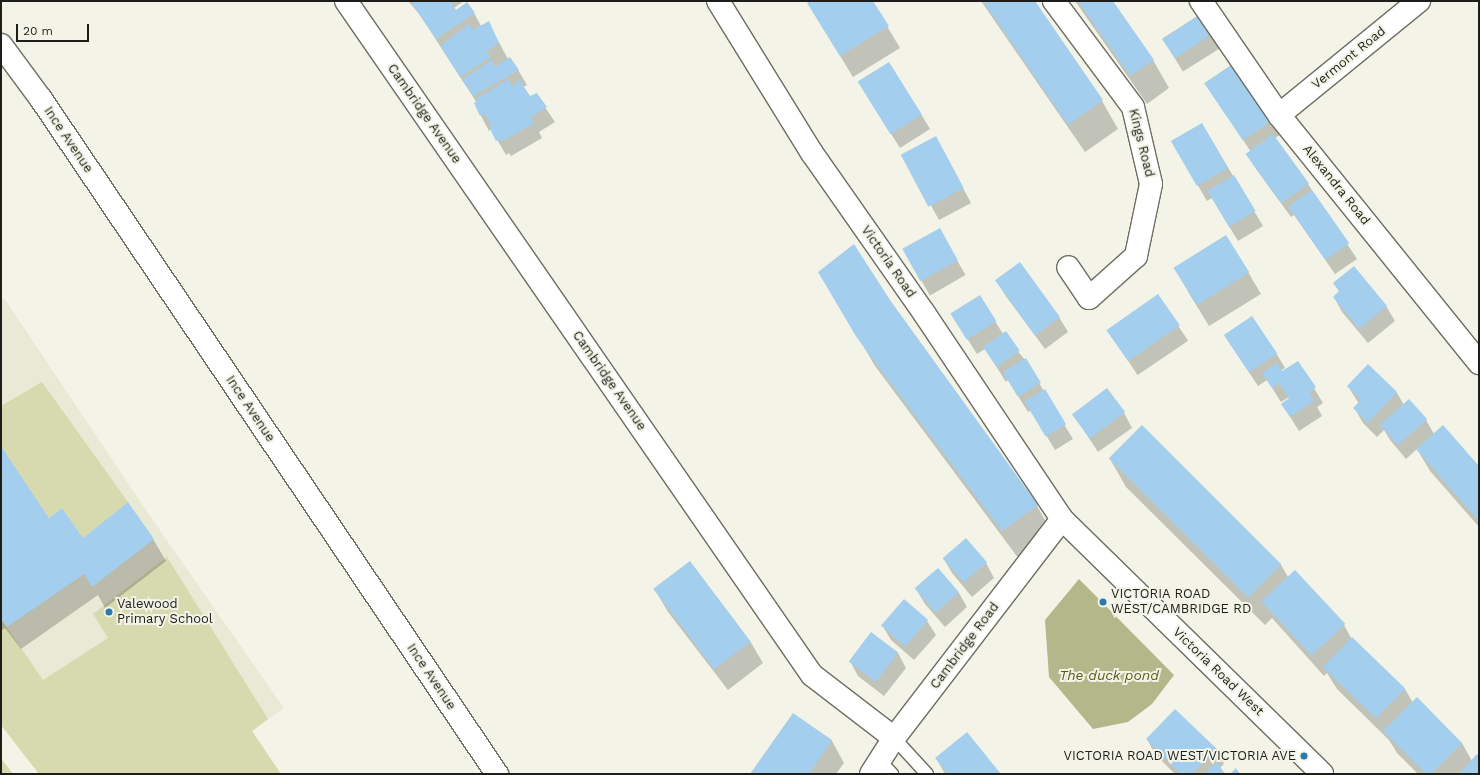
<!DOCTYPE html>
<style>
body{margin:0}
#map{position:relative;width:1480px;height:775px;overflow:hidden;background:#f3f4e7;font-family:"Work Sans",sans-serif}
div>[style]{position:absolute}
.built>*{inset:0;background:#e9ead5}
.green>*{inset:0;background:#d7daae}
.water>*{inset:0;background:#b4b789}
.shadow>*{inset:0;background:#0003;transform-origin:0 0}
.building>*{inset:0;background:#a4ceed;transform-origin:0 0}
.roads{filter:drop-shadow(1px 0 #6d6e62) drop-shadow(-1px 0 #6d6e62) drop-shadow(0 1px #6d6e62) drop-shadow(0 -1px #6d6e62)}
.lane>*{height:12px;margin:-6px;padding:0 6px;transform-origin:6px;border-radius:6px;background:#fff}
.street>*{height:22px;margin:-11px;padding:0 11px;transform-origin:11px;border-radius:11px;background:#fff}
.dots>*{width:11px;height:11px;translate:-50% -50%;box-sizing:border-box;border:2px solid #f3f4e7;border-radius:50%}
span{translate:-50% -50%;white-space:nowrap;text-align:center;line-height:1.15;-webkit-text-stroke:4px #f3f4e7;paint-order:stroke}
.street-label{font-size:13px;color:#1d1d19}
.poi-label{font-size:13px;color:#1d1d19}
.left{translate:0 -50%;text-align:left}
.right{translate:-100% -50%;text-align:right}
.water-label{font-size:14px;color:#5a5c12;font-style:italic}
.frame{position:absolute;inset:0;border:2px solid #1d1d19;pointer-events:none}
.scale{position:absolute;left:16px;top:24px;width:73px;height:18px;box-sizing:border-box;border:2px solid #1d1d19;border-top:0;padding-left:5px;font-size:12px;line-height:14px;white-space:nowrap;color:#1d1d19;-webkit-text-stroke:3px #f3f4e7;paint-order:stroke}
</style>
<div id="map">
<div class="built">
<div style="clip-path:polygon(4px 298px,150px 516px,284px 708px,252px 731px,281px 774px,39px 774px,1px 725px,1px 301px)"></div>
</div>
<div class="green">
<div style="clip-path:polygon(42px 382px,128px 502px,83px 538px,62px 508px,49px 518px,1px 446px,1px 406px)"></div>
<div style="clip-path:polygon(167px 557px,268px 719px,252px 731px,281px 774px,39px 774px,1px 725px,1px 619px,43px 680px,108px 638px,93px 614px)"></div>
<div style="clip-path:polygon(1px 758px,13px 774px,1px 774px)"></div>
</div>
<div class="water">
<div style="clip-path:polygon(1079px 579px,1174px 675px,1152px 704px,1128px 722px,1093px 729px,1049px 677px,1045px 620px)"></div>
</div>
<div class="shadow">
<div style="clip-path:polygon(408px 1px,464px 1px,454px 8px,456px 11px,474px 13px,481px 26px,488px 22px,508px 59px,518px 70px,527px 85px,523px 87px,530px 97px,536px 94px,555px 122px,539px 132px,542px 138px,511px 156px,509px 153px,506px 155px,491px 129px,489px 131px,481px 116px,475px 104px,477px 103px,420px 15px)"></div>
<div style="clip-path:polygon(812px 1px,872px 1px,900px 48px,853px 77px,821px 25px)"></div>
<div style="clip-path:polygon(981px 1px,1034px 1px,1102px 101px,1118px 129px,1085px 152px)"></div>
<div style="clip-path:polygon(1075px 1px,1111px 1px,1153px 60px,1169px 88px,1147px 104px)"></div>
<div style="left:1203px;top:13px;width:39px;height:48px;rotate:58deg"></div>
<div style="clip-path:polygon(1206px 84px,1272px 120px,1280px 135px,1275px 138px,1308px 184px,1357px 259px,1335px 274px,1294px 215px,1291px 217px,1256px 169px,1247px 154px,1251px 152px)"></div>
<div style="clip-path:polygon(868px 98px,921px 114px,930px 129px,900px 148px)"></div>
<div style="clip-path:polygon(1202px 124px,1263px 226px,1238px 241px,1212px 198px,1207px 201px,1172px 141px)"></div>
<div style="clip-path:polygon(944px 152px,971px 203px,939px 220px,903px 155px)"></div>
<div style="left:939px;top:229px;width:53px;height:41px;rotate:60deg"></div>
<div style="clip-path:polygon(820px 272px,889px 301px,1037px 506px,1053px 534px,1019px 559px,875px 366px)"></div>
<div style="clip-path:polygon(1248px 272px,1261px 294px,1209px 326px,1187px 290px)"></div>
<div style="clip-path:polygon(997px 280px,1059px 317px,1068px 332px,1045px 349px,1005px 295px)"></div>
<div style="clip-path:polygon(1334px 283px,1386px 306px,1395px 321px,1368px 343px,1342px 312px,1334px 297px,1340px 293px)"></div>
<div style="left:1158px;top:296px;width:54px;height:61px;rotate:56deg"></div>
<div style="clip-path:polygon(980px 297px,1003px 334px,1025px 360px,1073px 439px,1055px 450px,1031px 410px,1028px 412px,1008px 380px,1006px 382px,985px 349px,977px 354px,961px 329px)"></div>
<div style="clip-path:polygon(1225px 336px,1276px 353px,1285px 368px,1280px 371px,1282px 373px,1298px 362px,1323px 403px,1317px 407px,1322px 416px,1299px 431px,1282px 404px,1290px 399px,1289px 397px,1281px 402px,1267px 380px,1258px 386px)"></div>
<div style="clip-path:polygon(1368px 365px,1397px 393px,1404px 405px,1426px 420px,1434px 434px,1479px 468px,1479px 527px,1430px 471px,1417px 449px,1406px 459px,1390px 440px,1384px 430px,1377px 437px,1363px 423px,1355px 409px,1359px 404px,1348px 386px)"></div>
<div style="clip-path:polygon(1124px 413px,1132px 428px,1098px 452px,1073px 414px)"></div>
<div style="clip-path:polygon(1142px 426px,1281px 565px,1288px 577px,1344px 625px,1351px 638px,1405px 689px,1413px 703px,1462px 743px,1472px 761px,1479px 757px,1479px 774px,1418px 774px,1397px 753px,1389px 740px,1337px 689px,1327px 673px,1324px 676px,1272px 618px,1265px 625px,1126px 487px,1110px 459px)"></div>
<div style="clip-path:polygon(1px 447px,49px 519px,83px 540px,153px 539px,166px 561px,105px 608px,98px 595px,21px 649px,5px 628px,1px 631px)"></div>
<div style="clip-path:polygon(944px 559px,986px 563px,994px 578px,972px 597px,952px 573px)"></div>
<div style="clip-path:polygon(938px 570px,959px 593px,967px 607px,945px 627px,925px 604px,916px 589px)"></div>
<div style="clip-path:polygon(655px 590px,750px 641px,763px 663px,728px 690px,668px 612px)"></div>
<div style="clip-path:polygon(927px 621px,936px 635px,914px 660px,891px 640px,882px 625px)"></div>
<div style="clip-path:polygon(871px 633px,898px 653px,906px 668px,884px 696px,858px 676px,850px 661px)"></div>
<div style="clip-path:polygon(793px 714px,832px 741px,844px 763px,836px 774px,751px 774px)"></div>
<div style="clip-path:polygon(1147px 739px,1216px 749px,1224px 764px,1220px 768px,1224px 774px,1175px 774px,1155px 754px)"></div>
<div style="clip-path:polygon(936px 758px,1000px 774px,945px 774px)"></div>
</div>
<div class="building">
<div style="clip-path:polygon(416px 1px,450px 1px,456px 10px,467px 2px,475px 13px,436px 39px,412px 4px)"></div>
<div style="clip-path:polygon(810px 1px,873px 1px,889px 26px,840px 56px,807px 3px)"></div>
<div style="clip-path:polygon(983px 1px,1035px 1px,1103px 100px,1068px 125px)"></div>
<div style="clip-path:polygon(1078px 1px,1113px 1px,1154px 60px,1130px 76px)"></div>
<div style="left:1203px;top:12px;width:23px;height:49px;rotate:56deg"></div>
<div style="clip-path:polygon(489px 21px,499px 43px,486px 52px,491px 57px,460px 77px,440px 46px,469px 24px,473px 30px)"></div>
<div style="clip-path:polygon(510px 57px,519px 70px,473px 96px,462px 80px,492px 60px,495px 67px)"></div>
<div style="left:889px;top:62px;width:62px;height:37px;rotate:58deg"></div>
<div style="left:1234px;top:63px;width:69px;height:36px;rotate:56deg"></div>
<div style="clip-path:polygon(509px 79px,512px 87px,519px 79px,530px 96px,537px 93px,547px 107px,531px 117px,534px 123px,501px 142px,500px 139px,496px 141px,489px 127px,492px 126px,484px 113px,480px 116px,474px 103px,477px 101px,476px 99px)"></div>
<div style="left:1202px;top:123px;width:52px;height:36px;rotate:60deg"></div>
<div style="left:1273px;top:134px;width:61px;height:34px;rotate:54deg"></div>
<div style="left:936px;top:136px;width:59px;height:40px;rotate:62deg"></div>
<div style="left:1234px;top:175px;width:42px;height:31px;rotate:59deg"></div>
<div style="left:1312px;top:190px;width:65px;height:29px;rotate:55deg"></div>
<div style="left:940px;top:228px;width:37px;height:43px;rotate:61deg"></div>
<div style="left:1226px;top:235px;width:44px;height:62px;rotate:58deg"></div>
<div style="clip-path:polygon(854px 244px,890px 300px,1038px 505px,1002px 531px,857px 338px,818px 272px)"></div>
<div style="left:1020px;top:262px;width:68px;height:31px;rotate:54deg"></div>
<div style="clip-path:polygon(1354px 266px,1387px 306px,1359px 329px,1333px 297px,1339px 291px,1333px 283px)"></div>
<div style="left:1158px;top:294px;width:38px;height:63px;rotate:55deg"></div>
<div style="left:980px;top:295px;width:31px;height:35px;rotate:58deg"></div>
<div style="left:1252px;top:316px;width:45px;height:34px;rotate:56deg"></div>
<div style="left:1006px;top:331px;width:24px;height:28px;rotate:55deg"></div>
<div style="left:1026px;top:358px;width:29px;height:27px;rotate:59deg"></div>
<div style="clip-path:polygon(1298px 361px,1316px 387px,1309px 392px,1314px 401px,1290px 417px,1281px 404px,1289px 398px,1279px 383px,1272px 388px,1262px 373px,1277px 363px,1282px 371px)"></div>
<div style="clip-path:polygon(1368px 364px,1397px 392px,1368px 423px,1353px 408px,1361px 400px,1347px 386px)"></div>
<div style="left:1107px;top:388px;width:30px;height:44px;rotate:53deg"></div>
<div style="left:1045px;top:389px;width:41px;height:24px;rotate:59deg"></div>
<div style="left:1409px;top:399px;width:27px;height:39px;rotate:48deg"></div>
<div style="left:1142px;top:425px;width:197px;height:47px;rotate:45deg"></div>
<div style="clip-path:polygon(1443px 425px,1479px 466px,1479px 521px,1416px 449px)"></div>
<div style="clip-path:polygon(1px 446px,49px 518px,62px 508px,83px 538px,128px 502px,154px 539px,92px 587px,84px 574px,7px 627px,1px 619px)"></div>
<div style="left:966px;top:538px;width:32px;height:31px;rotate:49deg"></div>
<div style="left:690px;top:561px;width:101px;height:46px;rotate:53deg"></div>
<div style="left:938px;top:568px;width:32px;height:31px;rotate:49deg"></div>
<div style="left:1295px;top:570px;width:74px;height:46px;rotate:47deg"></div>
<div style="left:904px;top:599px;width:32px;height:35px;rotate:41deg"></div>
<div style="left:871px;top:632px;width:34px;height:37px;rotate:37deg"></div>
<div style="left:1352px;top:637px;width:74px;height:42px;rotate:44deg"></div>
<div style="clip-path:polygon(1417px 697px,1462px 743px,1431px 774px,1426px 774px,1383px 731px)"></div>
<div style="clip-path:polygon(1175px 709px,1217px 749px,1192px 774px,1181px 774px,1146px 739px)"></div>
<div style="clip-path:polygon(793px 713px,832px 740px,809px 774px,750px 774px)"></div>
<div style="clip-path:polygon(967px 732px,1001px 774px,948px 774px,935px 758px)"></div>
<div style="clip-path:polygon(1477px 754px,1479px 756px,1479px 774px,1459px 774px)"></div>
<div style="clip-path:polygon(1217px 762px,1225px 774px,1204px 774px)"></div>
<div style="clip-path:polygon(1236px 768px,1240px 774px,1230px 774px)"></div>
</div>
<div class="roads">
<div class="lane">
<div style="left:894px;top:738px;width:49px;rotate:47.5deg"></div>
<div style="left:880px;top:761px;width:18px;rotate:47deg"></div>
</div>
<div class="street">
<div style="left:346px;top:1px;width:819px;rotate:55.34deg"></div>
<div style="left:812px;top:675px;width:103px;rotate:37.5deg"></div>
<div style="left:718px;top:1px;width:179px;rotate:58.3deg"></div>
<div style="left:812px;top:153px;width:195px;rotate:55deg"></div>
<div style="left:924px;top:313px;width:248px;rotate:56.2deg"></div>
<div style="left:1062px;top:519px;width:364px;rotate:44.4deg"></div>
<div style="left:1054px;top:1px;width:132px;rotate:53.3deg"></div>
<div style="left:1133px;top:107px;width:79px;rotate:76.8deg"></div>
<div style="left:1151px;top:184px;width:74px;rotate:101.8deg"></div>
<div style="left:1136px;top:256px;width:63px;rotate:138.2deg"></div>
<div style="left:1089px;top:298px;width:37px;rotate:-124deg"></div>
<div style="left:1201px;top:1px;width:138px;rotate:55.6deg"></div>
<div style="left:1279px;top:115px;width:319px;rotate:51.1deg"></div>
<div style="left:1px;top:45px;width:67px;rotate:53.5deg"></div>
<div style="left:41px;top:99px;width:815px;rotate:55.96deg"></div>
<div style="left:1279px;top:115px;width:181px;rotate:-39.2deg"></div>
<div style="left:871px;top:774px;width:43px;rotate:-57.4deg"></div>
<div style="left:894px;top:738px;width:276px;rotate:-52.5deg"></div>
</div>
</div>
<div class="dots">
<div style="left:1103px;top:602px;background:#2b7aac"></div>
<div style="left:109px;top:612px;background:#2b7aac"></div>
<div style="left:1304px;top:756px;background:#2b7aac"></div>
</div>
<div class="street-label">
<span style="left:1349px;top:58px;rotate:-39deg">Vermont Road</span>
<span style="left:424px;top:114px;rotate:55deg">Cambridge Avenue</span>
<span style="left:68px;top:140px;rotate:56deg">Ince Avenue</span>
<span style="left:1141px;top:143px;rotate:76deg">Kings Road</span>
<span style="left:1336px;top:185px;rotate:51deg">Alexandra Road</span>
<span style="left:888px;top:262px;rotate:55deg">Victoria Road</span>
<span style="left:609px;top:381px;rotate:55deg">Cambridge Avenue</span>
<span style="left:250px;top:409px;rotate:56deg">Ince Avenue</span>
<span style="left:965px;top:646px;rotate:-53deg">Cambridge Road</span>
<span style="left:1218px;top:672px;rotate:44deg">Victoria Road West</span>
<span style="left:431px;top:677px;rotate:56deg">Ince Avenue</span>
</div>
<div class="poi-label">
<span class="left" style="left:1111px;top:602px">VICTORIA ROAD<br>WEST/CAMBRIDGE RD</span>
<span class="left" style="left:117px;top:612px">Valewood<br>Primary School</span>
<span class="right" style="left:1296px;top:756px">VICTORIA ROAD WEST/VICTORIA AVE</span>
</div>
<div class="water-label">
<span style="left:1109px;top:675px">The duck pond</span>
</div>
<div class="frame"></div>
<div class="scale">20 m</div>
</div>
